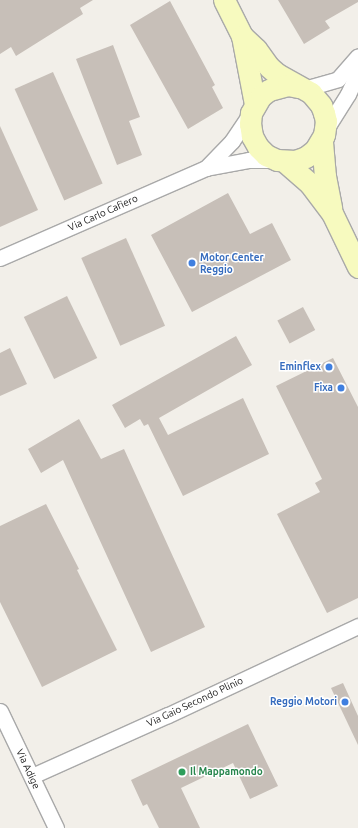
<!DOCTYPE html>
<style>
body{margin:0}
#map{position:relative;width:358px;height:828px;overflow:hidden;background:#f2efe9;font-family:Ubuntu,sans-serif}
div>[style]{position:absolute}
.building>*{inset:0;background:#c7bfb8;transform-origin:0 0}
.roads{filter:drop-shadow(1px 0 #a9a9a9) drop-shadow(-1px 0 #a9a9a9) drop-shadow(0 1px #a9a9a9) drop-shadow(0 -1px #a9a9a9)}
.street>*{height:15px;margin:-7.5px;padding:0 7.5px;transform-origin:7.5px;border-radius:7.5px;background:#fff}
.secondary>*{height:21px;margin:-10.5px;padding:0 10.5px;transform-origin:10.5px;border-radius:10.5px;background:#f7fabf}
.dots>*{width:11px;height:11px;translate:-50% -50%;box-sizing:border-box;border:2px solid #fff;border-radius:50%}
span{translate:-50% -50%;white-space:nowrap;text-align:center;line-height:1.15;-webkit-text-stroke:3px #fff;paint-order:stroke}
.street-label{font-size:10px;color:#222}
.shop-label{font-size:10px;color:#366cbe;font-weight:700}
.left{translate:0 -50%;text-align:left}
.right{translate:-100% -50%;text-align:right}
.leisure-label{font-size:10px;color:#27864d;font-weight:700}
</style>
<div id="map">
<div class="building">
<div style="clip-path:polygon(0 0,93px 0,80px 8px,83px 14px,16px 56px,11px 47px,0 54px)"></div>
<div style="clip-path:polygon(278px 0,358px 0,358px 2px,325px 21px,330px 28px,304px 44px)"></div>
<div style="clip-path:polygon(170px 1px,215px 85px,212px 87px,223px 108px,188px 129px,130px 25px)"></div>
<div style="clip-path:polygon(113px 45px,140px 117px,129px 121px,142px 155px,117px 165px,76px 59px)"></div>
<div style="left:53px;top:72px;width:122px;height:42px;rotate:66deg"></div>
<div style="clip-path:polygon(0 126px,38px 210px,0 227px)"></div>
<div style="clip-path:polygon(228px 193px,250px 234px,272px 223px,291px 260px,192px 312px,151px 235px)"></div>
<div style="left:126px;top:238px;width:96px;height:49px;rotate:66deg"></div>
<div style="left:67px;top:296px;width:69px;height:48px;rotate:64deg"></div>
<div style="left:303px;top:307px;width:26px;height:29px;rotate:62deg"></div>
<div style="clip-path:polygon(236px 336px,252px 365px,159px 418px,168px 435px,243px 398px,269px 454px,183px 496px,148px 424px,144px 426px,140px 419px,125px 428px,112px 405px)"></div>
<div style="clip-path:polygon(10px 348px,27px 384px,0 396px,0 353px)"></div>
<div style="clip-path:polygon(333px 358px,358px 407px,358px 598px,327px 613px,277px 514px,320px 492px,315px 483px,322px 479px,276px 386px)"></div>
<div style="clip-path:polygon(79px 419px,101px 459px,124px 449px,205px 627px,151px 652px,63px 460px,41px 473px,28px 449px)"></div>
<div style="clip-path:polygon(46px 504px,79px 569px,77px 570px,117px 650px,42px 687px,0 602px,0 526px)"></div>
<div style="clip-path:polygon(343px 683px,358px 716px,358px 745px,331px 688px)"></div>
<div style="clip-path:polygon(248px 724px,278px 786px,250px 799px,233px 763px,181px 788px,200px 828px,159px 828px,147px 804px,143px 806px,131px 780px)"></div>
</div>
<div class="roads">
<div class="street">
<div style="left:304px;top:89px;width:35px;rotate:-16deg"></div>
<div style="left:338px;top:79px;width:30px;rotate:-49deg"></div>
<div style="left:326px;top:129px;width:41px;rotate:-57.8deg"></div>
<div style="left:348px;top:94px;width:23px;rotate:-65deg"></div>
<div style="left:206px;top:168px;width:37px;rotate:-46deg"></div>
<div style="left:232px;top:141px;width:34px;rotate:-56deg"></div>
<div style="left:0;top:258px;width:225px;rotate:-23.6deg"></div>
<div style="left:206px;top:168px;width:44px;rotate:-10.5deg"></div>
<div style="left:249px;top:160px;width:26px"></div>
<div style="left:0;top:711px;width:130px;rotate:64.4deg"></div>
<div style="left:32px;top:776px;width:149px;rotate:-24.2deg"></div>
<div style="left:168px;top:715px;width:210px;rotate:-25.1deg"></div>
</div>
<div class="secondary">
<div style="left:224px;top:0;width:40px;rotate:63.4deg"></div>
<div style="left:242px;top:36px;width:69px;rotate:79.2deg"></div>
<div style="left:242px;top:36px;width:19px;rotate:43deg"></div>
<div style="left:256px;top:49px;width:22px;rotate:54deg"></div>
<div style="left:269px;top:67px;width:11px;rotate:41deg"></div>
<div style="left:277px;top:74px;width:39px;rotate:29deg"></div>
<div style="left:311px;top:93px;width:16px;rotate:50deg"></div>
<div style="left:321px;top:105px;width:9px;rotate:69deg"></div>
<div style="left:324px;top:113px;width:8px;rotate:76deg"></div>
<div style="left:326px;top:121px;width:14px;rotate:98deg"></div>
<div style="left:324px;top:135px;width:17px;rotate:121deg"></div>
<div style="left:315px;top:150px;width:11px;rotate:142deg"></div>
<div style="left:306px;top:157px;width:12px;rotate:160deg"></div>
<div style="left:295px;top:161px;width:18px;rotate:-177deg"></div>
<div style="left:277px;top:160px;width:12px;rotate:-156deg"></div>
<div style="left:266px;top:155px;width:11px;rotate:-135deg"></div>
<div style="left:258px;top:147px;width:13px;rotate:-119deg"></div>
<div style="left:252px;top:136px;width:12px;rotate:-99deg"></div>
<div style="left:250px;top:124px;width:11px;rotate:-85deg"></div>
<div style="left:251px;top:113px;width:20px;rotate:-60deg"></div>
<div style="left:261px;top:96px;width:10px;rotate:-37deg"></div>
<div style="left:269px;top:90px;width:20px;rotate:-15deg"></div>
<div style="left:288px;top:85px;width:10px;rotate:11deg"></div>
<div style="left:322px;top:142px;width:34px;rotate:85deg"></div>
<div style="left:325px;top:176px;width:33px;rotate:79deg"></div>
<div style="left:284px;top:161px;width:35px;rotate:41deg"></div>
<div style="left:310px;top:184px;width:36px;rotate:53deg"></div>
<div style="left:332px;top:213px;width:60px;rotate:64.3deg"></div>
</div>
</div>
<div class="dots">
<div style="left:192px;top:263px;background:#3f7fe0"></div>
<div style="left:329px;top:367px;background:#3f7fe0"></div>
<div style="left:341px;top:388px;background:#3f7fe0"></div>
<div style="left:345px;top:702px;background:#3f7fe0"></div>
<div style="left:182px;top:772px;background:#2e9e5b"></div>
</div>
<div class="street-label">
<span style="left:103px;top:213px;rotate:-24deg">Via Carlo Cafiero</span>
<span style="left:195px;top:702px;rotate:-25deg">Via Gaio Secondo Plinio</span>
<span style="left:28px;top:769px;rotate:65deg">Via Adige</span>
</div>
<div class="shop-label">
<span class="left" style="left:200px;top:263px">Motor Center<br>Reggio</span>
<span class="right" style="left:321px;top:367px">Eminflex</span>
<span class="right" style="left:333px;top:388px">Fixa</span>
<span class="right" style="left:337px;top:702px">Reggio Motori</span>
</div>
<div class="leisure-label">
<span class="left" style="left:190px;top:772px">Il Mappamondo</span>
</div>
</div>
